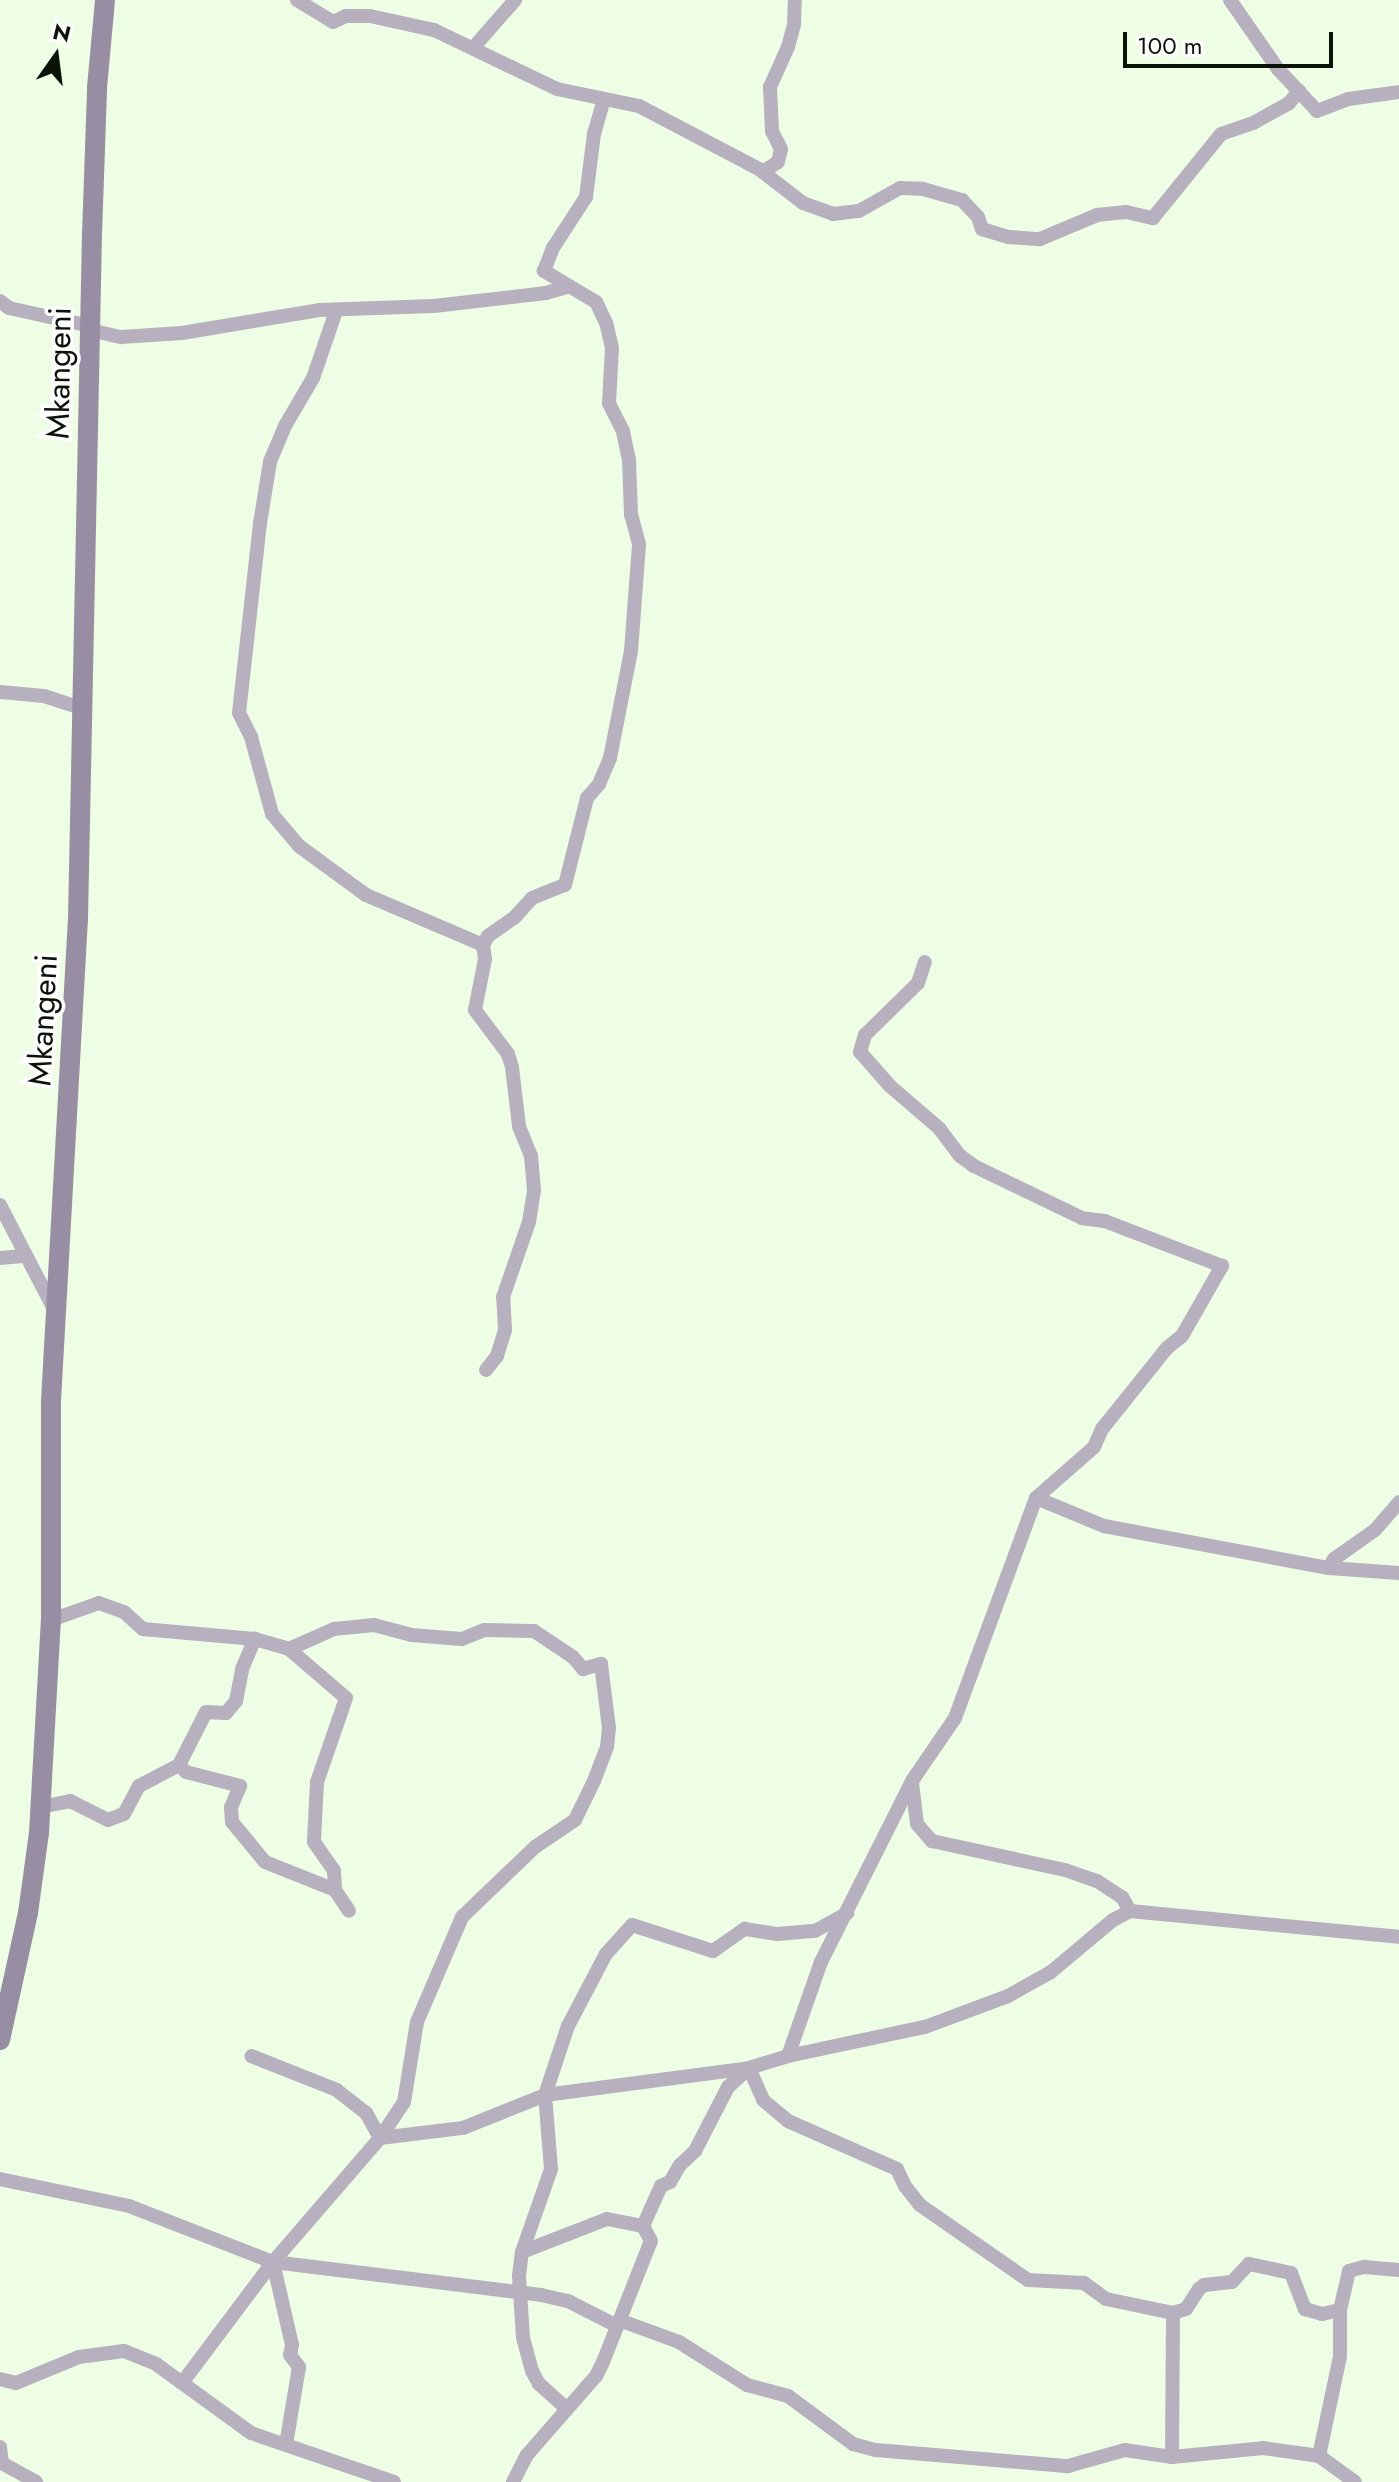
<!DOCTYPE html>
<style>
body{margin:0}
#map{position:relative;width:1399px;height:2482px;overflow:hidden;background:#edfee4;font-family:Jost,sans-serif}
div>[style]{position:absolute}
.street>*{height:14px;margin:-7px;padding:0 7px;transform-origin:7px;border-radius:7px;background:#b7b1bf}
.secondary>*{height:20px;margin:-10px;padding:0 10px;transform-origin:10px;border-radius:10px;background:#988ea3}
span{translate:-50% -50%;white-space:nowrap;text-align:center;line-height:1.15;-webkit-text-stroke:7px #fff;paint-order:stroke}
.street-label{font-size:32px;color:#0b1208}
.north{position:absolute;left:16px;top:16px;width:80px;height:80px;-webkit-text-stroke:6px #fff;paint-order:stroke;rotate:14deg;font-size:22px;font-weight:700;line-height:32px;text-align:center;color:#0b1208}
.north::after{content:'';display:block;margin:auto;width:28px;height:36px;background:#0b1208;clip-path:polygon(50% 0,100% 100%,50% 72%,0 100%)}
.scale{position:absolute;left:1123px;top:32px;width:210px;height:36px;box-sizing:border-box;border:4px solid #0b1208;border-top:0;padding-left:10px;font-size:24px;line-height:28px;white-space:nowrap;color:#0b1208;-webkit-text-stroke:6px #fff;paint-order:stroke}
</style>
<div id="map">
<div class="street">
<div style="left:297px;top:0;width:42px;rotate:31.4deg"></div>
<div style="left:333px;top:22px;width:14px;rotate:-25deg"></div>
<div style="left:346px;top:16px;width:24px"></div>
<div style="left:370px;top:16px;width:66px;rotate:12.3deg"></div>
<div style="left:434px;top:30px;width:136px;rotate:25.6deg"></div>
<div style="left:557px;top:89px;width:84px;rotate:11.7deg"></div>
<div style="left:639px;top:106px;width:136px;rotate:27.7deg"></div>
<div style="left:759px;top:169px;width:56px;rotate:37.7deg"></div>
<div style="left:803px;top:203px;width:32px;rotate:20deg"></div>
<div style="left:833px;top:214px;width:26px;rotate:-7deg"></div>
<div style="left:859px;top:211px;width:47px;rotate:-29.3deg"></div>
<div style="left:900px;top:188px;width:23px;rotate:2deg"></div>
<div style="left:923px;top:189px;width:41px;rotate:15.8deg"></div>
<div style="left:962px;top:200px;width:23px;rotate:47deg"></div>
<div style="left:978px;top:217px;width:13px;rotate:72deg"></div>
<div style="left:982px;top:229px;width:28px;rotate:17deg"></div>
<div style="left:1009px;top:237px;width:31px;rotate:4deg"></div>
<div style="left:1040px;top:239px;width:62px;rotate:-22.8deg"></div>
<div style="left:1097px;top:215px;width:29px;rotate:-6deg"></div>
<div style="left:1126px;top:212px;width:28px;rotate:13deg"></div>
<div style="left:1153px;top:218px;width:108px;rotate:-51deg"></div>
<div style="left:1221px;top:134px;width:36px;rotate:-19deg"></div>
<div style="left:1255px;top:122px;width:39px;rotate:-29deg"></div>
<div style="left:1289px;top:103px;width:16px;rotate:-50deg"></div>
<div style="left:1230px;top:0;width:84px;rotate:55.2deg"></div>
<div style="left:1278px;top:69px;width:57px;rotate:47.1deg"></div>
<div style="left:1317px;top:111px;width:33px;rotate:-21deg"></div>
<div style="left:1348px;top:99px;width:51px;rotate:-7.8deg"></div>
<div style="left:473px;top:48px;width:64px;rotate:-48.8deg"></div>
<div style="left:763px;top:172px;width:18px;rotate:-34deg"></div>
<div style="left:778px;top:162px;width:13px;rotate:-77deg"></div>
<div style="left:781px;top:149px;width:20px;rotate:-117deg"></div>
<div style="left:772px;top:131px;width:44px;rotate:-92.6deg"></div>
<div style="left:770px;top:87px;width:44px;rotate:-65.8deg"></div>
<div style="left:788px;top:47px;width:24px;rotate:-75deg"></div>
<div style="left:794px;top:24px;width:24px;rotate:-88deg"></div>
<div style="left:0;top:301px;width:11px;rotate:38deg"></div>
<div style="left:9px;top:308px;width:83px;rotate:12.5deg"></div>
<div style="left:336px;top:311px;width:71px;rotate:108.9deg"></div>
<div style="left:313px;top:378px;width:56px;rotate:120.3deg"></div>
<div style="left:285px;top:426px;width:39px;rotate:113deg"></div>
<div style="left:270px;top:462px;width:62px;rotate:99.3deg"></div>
<div style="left:260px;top:523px;width:191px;rotate:96.3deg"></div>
<div style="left:239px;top:713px;width:27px;rotate:63deg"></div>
<div style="left:251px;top:737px;width:80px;rotate:74.7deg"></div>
<div style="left:272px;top:814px;width:42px;rotate:49.8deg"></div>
<div style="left:299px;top:846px;width:83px;rotate:36.2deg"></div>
<div style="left:366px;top:895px;width:127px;rotate:23.1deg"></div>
<div style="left:90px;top:330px;width:32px;rotate:13deg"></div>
<div style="left:121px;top:337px;width:61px;rotate:-3.8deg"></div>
<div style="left:182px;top:333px;width:139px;rotate:-9.5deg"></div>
<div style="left:319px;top:310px;width:115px;rotate:-2deg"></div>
<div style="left:434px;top:306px;width:113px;rotate:-6.6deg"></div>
<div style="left:546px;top:293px;width:22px;rotate:-16deg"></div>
<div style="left:0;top:692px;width:44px;rotate:5.2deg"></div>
<div style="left:44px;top:696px;width:40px;rotate:18deg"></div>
<div style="left:0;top:1205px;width:119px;rotate:62.6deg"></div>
<div style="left:0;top:1258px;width:23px;rotate:-5deg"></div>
<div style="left:486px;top:1370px;width:18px;rotate:-52deg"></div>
<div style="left:497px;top:1356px;width:27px;rotate:-73deg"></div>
<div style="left:505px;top:1330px;width:33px;rotate:-93deg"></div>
<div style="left:503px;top:1297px;width:79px;rotate:-70.9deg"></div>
<div style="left:529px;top:1222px;width:32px;rotate:-81deg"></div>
<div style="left:534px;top:1190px;width:34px;rotate:-95deg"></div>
<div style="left:531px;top:1156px;width:32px;rotate:-112deg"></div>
<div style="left:519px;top:1126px;width:59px;rotate:-96.8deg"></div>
<div style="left:512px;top:1067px;width:14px;rotate:-107deg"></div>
<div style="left:508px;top:1054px;width:55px;rotate:-126.9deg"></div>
<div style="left:475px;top:1010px;width:52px;rotate:-78.9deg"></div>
<div style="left:485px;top:959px;width:14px;rotate:-98deg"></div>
<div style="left:483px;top:945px;width:10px;rotate:-61deg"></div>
<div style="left:488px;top:936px;width:33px;rotate:-35deg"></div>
<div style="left:515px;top:917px;width:25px;rotate:-48deg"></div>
<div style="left:532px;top:898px;width:35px;rotate:-22deg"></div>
<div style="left:565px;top:885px;width:90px;rotate:-75.8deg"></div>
<div style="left:587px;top:798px;width:18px;rotate:-49deg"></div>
<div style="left:599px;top:784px;width:28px;rotate:-67deg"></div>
<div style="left:610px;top:758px;width:109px;rotate:-78.9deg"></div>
<div style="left:631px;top:651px;width:107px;rotate:-85.7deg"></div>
<div style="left:639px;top:544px;width:30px;rotate:-105deg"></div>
<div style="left:631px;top:515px;width:55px;rotate:-92.1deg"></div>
<div style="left:629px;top:460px;width:30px;rotate:-102deg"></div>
<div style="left:623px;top:431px;width:31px;rotate:-117deg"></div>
<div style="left:609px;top:403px;width:55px;rotate:-86.9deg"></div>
<div style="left:612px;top:348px;width:26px;rotate:-103deg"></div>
<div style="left:606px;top:323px;width:23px;rotate:-115deg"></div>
<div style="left:596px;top:302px;width:61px;rotate:-149.2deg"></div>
<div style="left:544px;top:271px;width:25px;rotate:-69deg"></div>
<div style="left:553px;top:248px;width:61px;rotate:-57.1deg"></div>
<div style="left:586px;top:197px;width:64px;rotate:-82.8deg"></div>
<div style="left:594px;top:134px;width:36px;rotate:-74deg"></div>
<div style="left:1036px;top:1498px;width:74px;rotate:22.4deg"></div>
<div style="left:1104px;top:1526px;width:229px;rotate:10.6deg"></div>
<div style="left:1329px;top:1568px;width:70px;rotate:4.1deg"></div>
<div style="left:1329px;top:1568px;width:10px;rotate:-61deg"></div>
<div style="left:1334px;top:1559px;width:50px;rotate:-35.3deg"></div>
<div style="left:1375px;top:1530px;width:37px;rotate:-49deg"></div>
<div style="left:51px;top:1620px;width:51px;rotate:-19.5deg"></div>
<div style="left:99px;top:1603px;width:27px;rotate:20deg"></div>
<div style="left:124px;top:1612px;width:25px;rotate:42deg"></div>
<div style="left:143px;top:1629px;width:112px;rotate:5.1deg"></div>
<div style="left:255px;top:1639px;width:35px;rotate:16deg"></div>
<div style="left:289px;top:1649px;width:49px;rotate:-24deg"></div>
<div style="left:334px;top:1629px;width:40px;rotate:-5.7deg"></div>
<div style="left:374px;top:1625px;width:38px;rotate:15deg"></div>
<div style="left:411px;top:1635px;width:51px;rotate:4.5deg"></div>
<div style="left:462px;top:1639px;width:24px;rotate:-22deg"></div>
<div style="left:484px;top:1630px;width:50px;rotate:1.1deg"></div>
<div style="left:534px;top:1631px;width:47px;rotate:33.7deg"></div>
<div style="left:573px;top:1657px;width:16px;rotate:50deg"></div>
<div style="left:583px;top:1669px;width:19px;rotate:-16deg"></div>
<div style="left:601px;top:1664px;width:64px;rotate:82.9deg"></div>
<div style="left:609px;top:1728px;width:19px;rotate:96deg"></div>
<div style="left:607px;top:1747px;width:36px;rotate:111deg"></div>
<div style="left:594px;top:1781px;width:43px;rotate:116deg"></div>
<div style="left:575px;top:1820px;width:48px;rotate:146deg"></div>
<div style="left:535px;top:1847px;width:101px;rotate:136.2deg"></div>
<div style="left:462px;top:1917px;width:114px;rotate:113.2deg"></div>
<div style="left:417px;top:2022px;width:81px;rotate:99.2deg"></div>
<div style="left:404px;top:2102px;width:43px;rotate:123.7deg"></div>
<div style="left:380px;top:2138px;width:29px;rotate:-119deg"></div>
<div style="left:366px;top:2113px;width:37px;rotate:-142deg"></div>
<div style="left:337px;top:2090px;width:92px;rotate:-158.4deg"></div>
<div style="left:289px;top:1649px;width:75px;rotate:40.7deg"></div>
<div style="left:346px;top:1698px;width:89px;rotate:109deg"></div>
<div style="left:317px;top:1782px;width:60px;rotate:92.9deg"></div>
<div style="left:314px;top:1842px;width:35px;rotate:55deg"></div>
<div style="left:334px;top:1871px;width:19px;rotate:87deg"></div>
<div style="left:335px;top:1890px;width:25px;rotate:56deg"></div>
<div style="left:179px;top:1765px;width:10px;rotate:45deg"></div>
<div style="left:186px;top:1772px;width:56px;rotate:14.5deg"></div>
<div style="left:240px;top:1786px;width:23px;rotate:113deg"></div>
<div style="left:231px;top:1807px;width:15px;rotate:86deg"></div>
<div style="left:232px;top:1822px;width:52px;rotate:50.5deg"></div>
<div style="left:265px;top:1862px;width:75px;rotate:21.8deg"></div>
<div style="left:912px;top:1783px;width:41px;rotate:83deg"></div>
<div style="left:917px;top:1824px;width:23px;rotate:49deg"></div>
<div style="left:932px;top:1841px;width:136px;rotate:12.3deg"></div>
<div style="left:1065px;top:1870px;width:34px;rotate:19deg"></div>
<div style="left:1097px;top:1881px;width:30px;rotate:33deg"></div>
<div style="left:1122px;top:1897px;width:16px;rotate:60deg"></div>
<div style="left:40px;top:1807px;width:31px;rotate:-11deg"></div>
<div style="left:70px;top:1801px;width:42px;rotate:26.6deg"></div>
<div style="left:108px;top:1820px;width:17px;rotate:-21deg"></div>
<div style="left:124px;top:1814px;width:32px;rotate:-62deg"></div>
<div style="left:139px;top:1786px;width:45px;rotate:-27.7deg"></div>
<div style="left:179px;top:1765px;width:59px;rotate:-63deg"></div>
<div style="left:206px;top:1712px;width:20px;rotate:3deg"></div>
<div style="left:226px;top:1713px;width:16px;rotate:-50deg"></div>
<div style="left:236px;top:1701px;width:33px;rotate:-79deg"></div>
<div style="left:242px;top:1669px;width:33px;rotate:-67deg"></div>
<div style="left:788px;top:2056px;width:100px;rotate:-70.7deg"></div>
<div style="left:821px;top:1962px;width:203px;rotate:-63.3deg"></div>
<div style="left:912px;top:1781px;width:76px;rotate:-55.7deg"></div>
<div style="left:955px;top:1718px;width:234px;rotate:-69.8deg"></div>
<div style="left:1036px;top:1498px;width:77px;rotate:-41.3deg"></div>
<div style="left:1094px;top:1447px;width:20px;rotate:-66deg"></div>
<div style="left:1102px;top:1429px;width:104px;rotate:-51.3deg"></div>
<div style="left:1167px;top:1348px;width:19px;rotate:-39deg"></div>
<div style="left:1182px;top:1336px;width:81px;rotate:-60.3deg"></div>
<div style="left:1222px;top:1266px;width:125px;rotate:-159deg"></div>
<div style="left:1105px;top:1221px;width:23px;rotate:-173deg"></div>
<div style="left:1082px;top:1218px;width:120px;rotate:-154.3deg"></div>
<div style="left:974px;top:1166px;width:17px;rotate:-144deg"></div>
<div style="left:960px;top:1156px;width:34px;rotate:-127deg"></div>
<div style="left:940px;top:1129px;width:66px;rotate:-139.3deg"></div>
<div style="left:890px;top:1086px;width:45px;rotate:-131.4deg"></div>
<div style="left:860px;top:1052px;width:18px;rotate:-74deg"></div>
<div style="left:865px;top:1035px;width:74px;rotate:-44.5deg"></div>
<div style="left:918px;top:983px;width:22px;rotate:-72deg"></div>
<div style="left:0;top:2179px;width:132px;rotate:11.8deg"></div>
<div style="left:129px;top:2206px;width:155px;rotate:21.3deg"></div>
<div style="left:273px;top:2262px;width:270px;rotate:7deg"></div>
<div style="left:541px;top:2295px;width:28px;rotate:13deg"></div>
<div style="left:568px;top:2301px;width:55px;rotate:27deg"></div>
<div style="left:522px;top:2252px;width:91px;rotate:-21.2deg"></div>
<div style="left:607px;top:2219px;width:37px;rotate:11deg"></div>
<div style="left:643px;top:2226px;width:44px;rotate:-65.8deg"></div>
<div style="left:661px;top:2186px;width:10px;rotate:-24deg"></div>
<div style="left:670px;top:2182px;width:20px;rotate:-60deg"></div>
<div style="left:680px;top:2165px;width:21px;rotate:-43deg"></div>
<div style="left:695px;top:2151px;width:72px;rotate:-62.7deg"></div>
<div style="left:728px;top:2087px;width:28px;rotate:-42deg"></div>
<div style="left:749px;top:2068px;width:35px;rotate:66deg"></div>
<div style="left:763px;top:2100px;width:33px;rotate:40deg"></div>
<div style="left:788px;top:2121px;width:119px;rotate:23.8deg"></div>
<div style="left:897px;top:2169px;width:19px;rotate:65deg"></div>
<div style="left:905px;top:2186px;width:24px;rotate:52deg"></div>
<div style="left:920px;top:2205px;width:131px;rotate:34.8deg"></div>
<div style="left:1028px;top:2280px;width:56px;rotate:3.1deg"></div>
<div style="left:1084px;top:2283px;width:27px;rotate:36deg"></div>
<div style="left:1106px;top:2299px;width:68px;rotate:11.8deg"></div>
<div style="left:273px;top:2262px;width:85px;rotate:77.1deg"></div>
<div style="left:292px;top:2345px;width:10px;rotate:101deg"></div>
<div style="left:290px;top:2355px;width:15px;rotate:53deg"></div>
<div style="left:299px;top:2367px;width:79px;rotate:99.5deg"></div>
<div style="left:619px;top:2320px;width:64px;rotate:20.1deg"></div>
<div style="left:679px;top:2342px;width:80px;rotate:32.3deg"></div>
<div style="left:747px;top:2385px;width:42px;rotate:15deg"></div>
<div style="left:788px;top:2396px;width:81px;rotate:36.4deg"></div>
<div style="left:853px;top:2444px;width:24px;rotate:15deg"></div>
<div style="left:876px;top:2450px;width:193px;rotate:4.8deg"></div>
<div style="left:1068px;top:2466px;width:59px;rotate:-15.7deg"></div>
<div style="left:1125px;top:2450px;width:48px;rotate:8.5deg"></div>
<div style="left:1172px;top:2457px;width:91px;rotate:-5.6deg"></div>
<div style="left:1263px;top:2448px;width:57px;rotate:8.1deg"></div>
<div style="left:1319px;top:2456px;width:44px;rotate:35.8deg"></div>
<div style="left:0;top:2379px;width:16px;rotate:14deg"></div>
<div style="left:16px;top:2383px;width:68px;rotate:-22.4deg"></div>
<div style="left:79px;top:2357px;width:45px;rotate:-7.6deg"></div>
<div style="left:124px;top:2351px;width:35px;rotate:22deg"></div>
<div style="left:156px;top:2364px;width:117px;rotate:36deg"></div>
<div style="left:251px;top:2433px;width:151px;rotate:18.9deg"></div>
<div style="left:182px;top:2383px;width:151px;rotate:-53.1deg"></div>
<div style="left:273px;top:2262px;width:164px;rotate:-49.2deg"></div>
<div style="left:380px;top:2138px;width:84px;rotate:-6.9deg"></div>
<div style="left:463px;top:2128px;width:88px;rotate:-21.9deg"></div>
<div style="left:545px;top:2095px;width:206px;rotate:-7.5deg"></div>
<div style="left:749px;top:2068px;width:41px;rotate:-17.1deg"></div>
<div style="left:788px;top:2056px;width:140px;rotate:-12deg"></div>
<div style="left:925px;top:2027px;width:89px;rotate:-20.5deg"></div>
<div style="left:1008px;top:1996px;width:49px;rotate:-29.2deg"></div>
<div style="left:1051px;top:1972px;width:81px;rotate:-40deg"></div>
<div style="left:1113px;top:1920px;width:19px;rotate:-28deg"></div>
<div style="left:1130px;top:1911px;width:270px;rotate:5.5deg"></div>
<div style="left:567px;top:2409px;width:38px;rotate:-138deg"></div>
<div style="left:539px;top:2384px;width:15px;rotate:-118deg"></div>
<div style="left:532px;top:2371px;width:35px;rotate:-105deg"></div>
<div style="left:523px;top:2337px;width:61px;rotate:-93.8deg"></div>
<div style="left:519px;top:2276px;width:24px;rotate:-83deg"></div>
<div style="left:522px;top:2252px;width:88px;rotate:-70.7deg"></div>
<div style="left:551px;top:2169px;width:74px;rotate:-94.6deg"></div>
<div style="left:545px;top:2095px;width:73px;rotate:-71.6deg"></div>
<div style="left:568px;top:2026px;width:81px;rotate:-62.2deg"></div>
<div style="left:606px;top:1954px;width:39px;rotate:-48deg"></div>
<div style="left:632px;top:1925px;width:85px;rotate:17.8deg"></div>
<div style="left:713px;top:1951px;width:39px;rotate:-35deg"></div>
<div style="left:745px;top:1929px;width:33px;rotate:9deg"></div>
<div style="left:778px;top:1934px;width:37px;rotate:-5deg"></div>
<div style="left:815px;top:1931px;width:37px;rotate:-29deg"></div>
<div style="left:0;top:2447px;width:16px;rotate:83deg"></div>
<div style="left:2px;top:2463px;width:39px;rotate:29deg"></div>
<div style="left:1319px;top:2456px;width:102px;rotate:-78.1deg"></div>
<div style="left:1340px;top:2356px;width:46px;rotate:-90deg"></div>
<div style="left:1340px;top:2310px;width:40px;rotate:-77deg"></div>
<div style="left:1349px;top:2271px;width:16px;rotate:-15deg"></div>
<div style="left:1364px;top:2267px;width:35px;rotate:5deg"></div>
<div style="left:1172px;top:2457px;width:144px;rotate:-89.6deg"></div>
<div style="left:1173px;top:2313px;width:14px;rotate:-17deg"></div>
<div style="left:1186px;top:2309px;width:24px;rotate:-57deg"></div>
<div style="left:1199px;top:2289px;width:6px;rotate:-39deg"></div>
<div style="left:1204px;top:2285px;width:28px;rotate:-6deg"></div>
<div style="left:1232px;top:2282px;width:25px;rotate:-47deg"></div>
<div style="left:1249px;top:2264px;width:43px;rotate:12.1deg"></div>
<div style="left:1291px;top:2273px;width:39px;rotate:69deg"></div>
<div style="left:1305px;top:2309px;width:18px;rotate:16deg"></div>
<div style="left:1322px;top:2314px;width:18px;rotate:-13deg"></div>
<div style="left:513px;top:2482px;width:30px;rotate:-63deg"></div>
<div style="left:527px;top:2455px;width:105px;rotate:-48.9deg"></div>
<div style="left:596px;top:2376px;width:16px;rotate:-63deg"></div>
<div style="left:603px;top:2362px;width:130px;rotate:-68.4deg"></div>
<div style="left:651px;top:2241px;width:17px;rotate:-118deg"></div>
</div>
<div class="secondary">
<div style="left:0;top:2040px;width:130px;rotate:-77.6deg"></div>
<div style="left:28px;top:1913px;width:81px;rotate:-82.2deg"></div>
<div style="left:39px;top:1833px;width:213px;rotate:-86.8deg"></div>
<div style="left:51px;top:1620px;width:219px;rotate:-90deg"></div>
<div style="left:51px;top:1401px;width:483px;rotate:-86.8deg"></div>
<div style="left:78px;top:919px;width:685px;rotate:-88.83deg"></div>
<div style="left:92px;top:234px;width:146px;rotate:-88deg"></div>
<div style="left:97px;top:88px;width:88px;rotate:-84.8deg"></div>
</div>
<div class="street-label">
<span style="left:59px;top:373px;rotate:-89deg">Mkangeni</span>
<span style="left:43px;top:1020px;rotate:-87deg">Mkangeni</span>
</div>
<div class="north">N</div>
<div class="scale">100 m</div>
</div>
